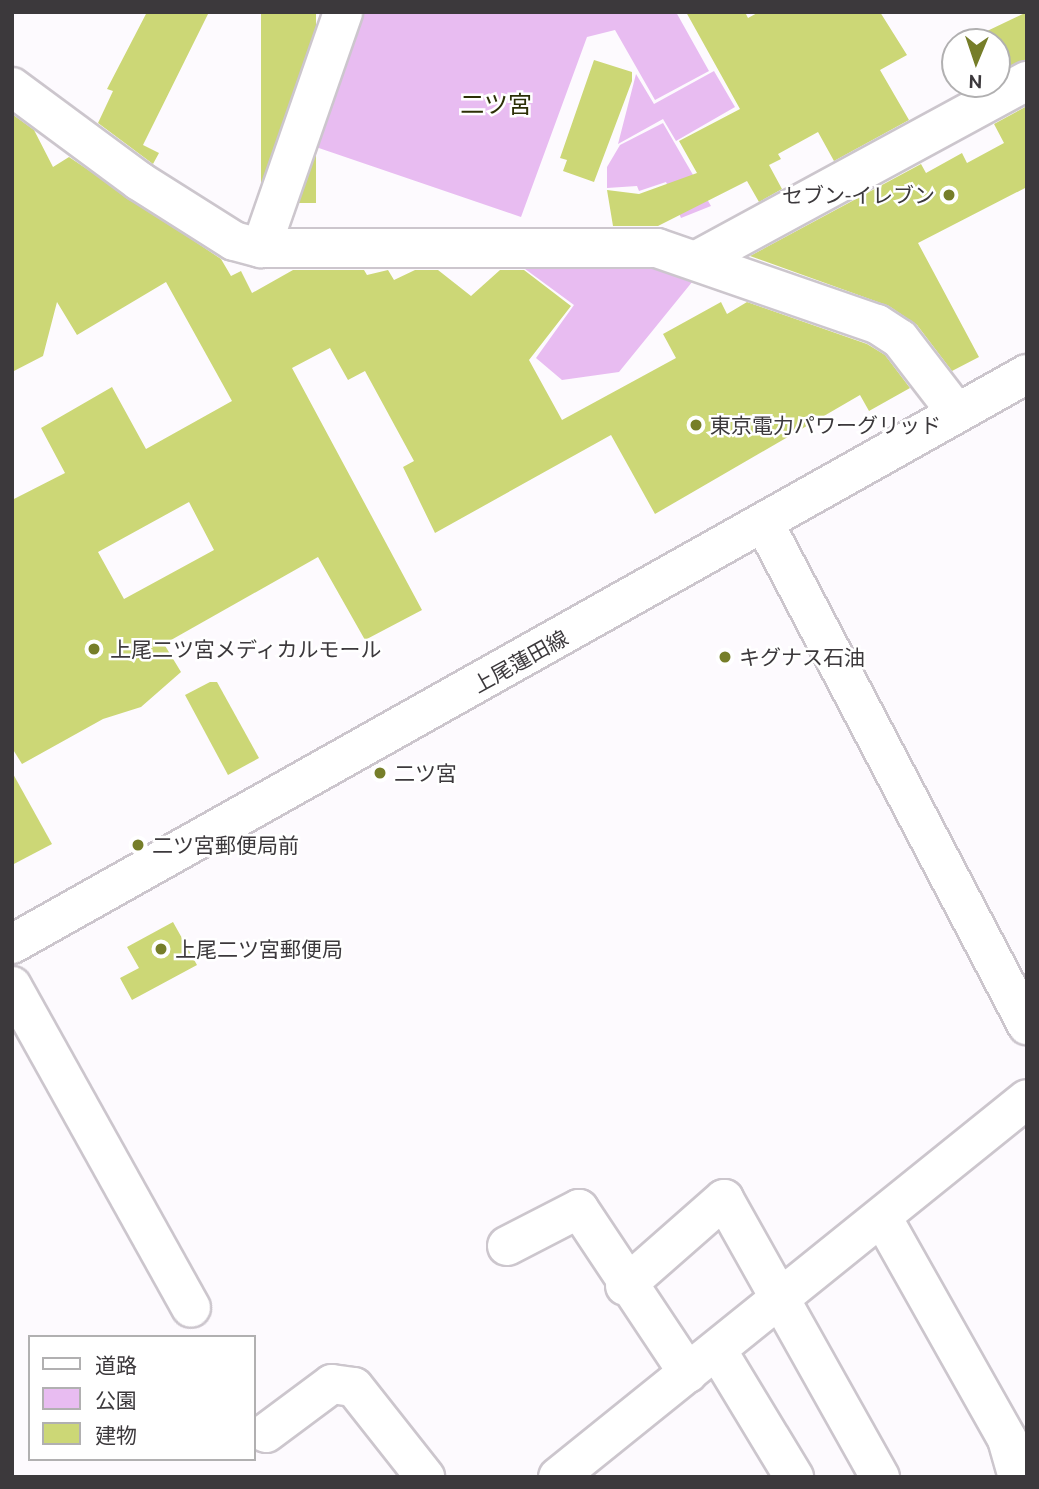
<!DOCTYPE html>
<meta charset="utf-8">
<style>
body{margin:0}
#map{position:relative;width:1039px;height:1489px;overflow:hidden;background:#fdfafe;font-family:Ubuntu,"Noto Sans JP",sans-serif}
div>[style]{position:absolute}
.green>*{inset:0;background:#e8bcf1}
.building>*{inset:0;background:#ccd776;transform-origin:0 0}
.roads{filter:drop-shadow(2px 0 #ccc6cd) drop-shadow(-2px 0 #ccc6cd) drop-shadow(0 2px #ccc6cd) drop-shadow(0 -2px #ccc6cd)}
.minor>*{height:38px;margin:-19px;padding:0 19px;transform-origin:19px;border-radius:19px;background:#fff}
.secondary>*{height:38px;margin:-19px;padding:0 19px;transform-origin:19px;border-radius:19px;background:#fff}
.dots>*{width:19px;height:19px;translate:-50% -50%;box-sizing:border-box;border:4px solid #fff;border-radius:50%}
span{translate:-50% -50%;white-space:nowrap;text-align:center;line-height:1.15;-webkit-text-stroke:5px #fff;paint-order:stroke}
.poi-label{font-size:21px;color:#3c393c}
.right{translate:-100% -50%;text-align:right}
.left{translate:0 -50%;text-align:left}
.street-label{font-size:21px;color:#3c393c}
.quarter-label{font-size:24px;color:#2c3006}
.frame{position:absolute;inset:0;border:14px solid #3c393c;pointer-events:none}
.legend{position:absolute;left:28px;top:1335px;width:228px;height:126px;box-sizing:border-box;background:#fff;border:2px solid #b1b0b1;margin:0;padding:9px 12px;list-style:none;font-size:21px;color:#3c393c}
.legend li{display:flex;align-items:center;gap:14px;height:35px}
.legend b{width:35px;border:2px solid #b1b0b1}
.north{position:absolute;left:941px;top:28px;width:70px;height:70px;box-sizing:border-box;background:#fff;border:2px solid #b1b0b1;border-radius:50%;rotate:182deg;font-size:19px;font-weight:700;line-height:28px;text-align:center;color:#3c393c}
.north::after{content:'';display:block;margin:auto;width:24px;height:32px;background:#767e29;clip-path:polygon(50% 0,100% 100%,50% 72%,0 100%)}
</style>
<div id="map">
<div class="green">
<div style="clip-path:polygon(356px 12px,676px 12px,709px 71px,655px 100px,615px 30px,587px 37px,521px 217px,310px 145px)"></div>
<div style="clip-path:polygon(714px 71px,735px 107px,676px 141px,663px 119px,618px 144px,636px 74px,654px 104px)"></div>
<div style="clip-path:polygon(663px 123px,711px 206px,681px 218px,666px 182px,639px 191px,637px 186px,607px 188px,607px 167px,620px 145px)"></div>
<div style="clip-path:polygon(633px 258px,701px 271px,619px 372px,562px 380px,536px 358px,574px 305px,521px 266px)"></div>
</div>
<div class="building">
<div style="clip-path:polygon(147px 12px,209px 12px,143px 145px,159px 153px,153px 164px,98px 123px,113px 91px,107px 89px)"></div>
<div style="left:261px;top:12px;width:55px;height:191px"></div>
<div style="clip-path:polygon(686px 12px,745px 12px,748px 18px,759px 12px,880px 12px,907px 55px,880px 70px,909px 120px,834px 161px,818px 132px,778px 154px,781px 159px,769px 165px,782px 189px,759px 202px,747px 181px,658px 226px,613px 226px,607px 190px,639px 194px,697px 173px,679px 141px,740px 109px)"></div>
<div style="clip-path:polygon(1027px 12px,1027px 59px,1004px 68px,997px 42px,990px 42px,985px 32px)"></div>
<div style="clip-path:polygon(594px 60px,632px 72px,632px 81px,594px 182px,563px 171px,567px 160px,560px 158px)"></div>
<div style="clip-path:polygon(1027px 106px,1027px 187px,918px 243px,979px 357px,952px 371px,917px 325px,889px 306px,750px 256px,921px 164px,926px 173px,962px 153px,967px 163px,1004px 143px,994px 124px)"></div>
<div style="clip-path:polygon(evenodd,12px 114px,34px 130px,53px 167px,69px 157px,221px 259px,231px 276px,241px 271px,252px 293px,293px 270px,364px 270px,367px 275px,388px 270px,394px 280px,415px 270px,438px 270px,471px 296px,500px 270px,524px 270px,571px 306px,529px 360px,562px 420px,676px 358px,663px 334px,721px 302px,727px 314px,747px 302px,867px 344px,885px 355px,910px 388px,869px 411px,860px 395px,655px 514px,611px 435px,435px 533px,403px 467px,414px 461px,365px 371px,348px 380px,330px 348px,292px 368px,422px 610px,365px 640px,318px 557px,164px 644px,181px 672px,141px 707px,103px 719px,22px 764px,12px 748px,12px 500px,65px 473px,41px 428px,112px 387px,146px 449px,232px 401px,166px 282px,77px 335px,57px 302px,43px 356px,12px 372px,12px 114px,189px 502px,214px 550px,124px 599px,98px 552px,189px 502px)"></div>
<div style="clip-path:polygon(210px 682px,217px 682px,259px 758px,228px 775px,185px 695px)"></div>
<div style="clip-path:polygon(12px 772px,52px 844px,12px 865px)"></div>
<div style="clip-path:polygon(173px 922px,197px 965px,132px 1000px,120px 978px,139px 968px,127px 947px)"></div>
</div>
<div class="roads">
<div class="minor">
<div style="left:12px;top:87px;width:158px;rotate:36.5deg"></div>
<div style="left:139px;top:181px;width:112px;rotate:32.3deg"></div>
<div style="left:234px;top:241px;width:28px;rotate:15deg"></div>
<div style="left:261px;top:248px;width:396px"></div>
<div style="left:657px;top:248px;width:233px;rotate:19.1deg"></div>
<div style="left:877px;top:324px;width:27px;rotate:33deg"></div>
<div style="left:900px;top:339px;width:93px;rotate:52.4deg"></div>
<div style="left:261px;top:248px;width:250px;rotate:-70.8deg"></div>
<div style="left:699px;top:259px;width:373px;rotate:-28.5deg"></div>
<div style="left:764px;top:523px;width:567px;rotate:62.35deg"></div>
<div style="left:12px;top:986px;width:368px;rotate:60.9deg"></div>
<div style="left:882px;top:1217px;width:255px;rotate:60.6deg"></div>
<div style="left:1007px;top:1439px;width:40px;rotate:74deg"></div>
<div style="left:507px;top:1246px;width:81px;rotate:-27.2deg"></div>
<div style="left:579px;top:1209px;width:197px;rotate:56.4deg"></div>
<div style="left:625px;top:1286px;width:132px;rotate:-41.3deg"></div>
<div style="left:724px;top:1199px;width:319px;rotate:60.7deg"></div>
<div style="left:717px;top:1350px;width:149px;rotate:58.8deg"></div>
<div style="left:266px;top:1433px;width:82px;rotate:-36.6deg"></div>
<div style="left:332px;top:1384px;width:22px;rotate:8deg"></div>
<div style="left:354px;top:1387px;width:115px;rotate:51.7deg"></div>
<div style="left:558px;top:1477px;width:602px;rotate:-38.87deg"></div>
</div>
<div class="secondary">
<div style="left:12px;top:944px;width:1164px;rotate:-29.32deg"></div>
</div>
</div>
<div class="dots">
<div style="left:949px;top:195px;background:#767e29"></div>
<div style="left:696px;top:425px;background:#767e29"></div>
<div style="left:94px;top:649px;background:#767e29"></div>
<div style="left:725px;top:657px;background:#767e29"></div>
<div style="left:380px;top:773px;background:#767e29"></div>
<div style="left:138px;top:845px;background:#767e29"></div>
<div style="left:161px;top:949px;background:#767e29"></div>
</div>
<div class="poi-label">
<span class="right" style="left:935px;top:195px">セブン-イレブン</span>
<span class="left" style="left:710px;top:425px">東京電力パワーグリッド</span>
<span class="left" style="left:110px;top:649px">上尾二ツ宮メディカルモール</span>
<span class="left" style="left:739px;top:657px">キグナス石油</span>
<span class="left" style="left:394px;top:773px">二ツ宮</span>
<span class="left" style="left:152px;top:845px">二ツ宮郵便局前</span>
<span class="left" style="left:175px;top:949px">上尾二ツ宮郵便局</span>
</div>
<div class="street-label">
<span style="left:520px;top:661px;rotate:-29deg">上尾蓮田線</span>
</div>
<div class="quarter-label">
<span style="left:496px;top:105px">二ツ宮</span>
</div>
<div class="frame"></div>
<ul class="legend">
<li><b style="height:9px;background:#fff"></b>道路</li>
<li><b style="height:19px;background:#e8bcf1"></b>公園</li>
<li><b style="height:19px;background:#ccd776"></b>建物</li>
</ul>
<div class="north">N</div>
</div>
